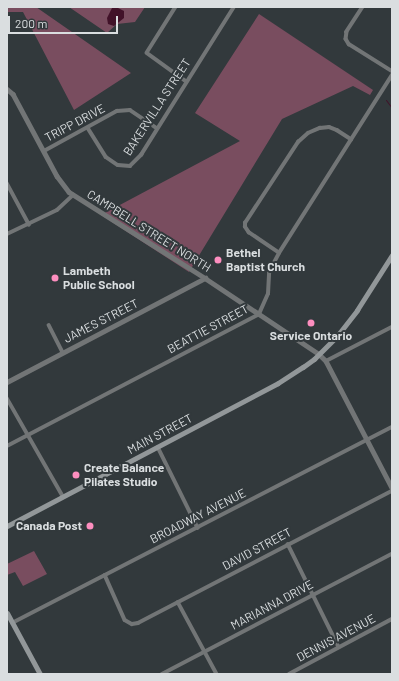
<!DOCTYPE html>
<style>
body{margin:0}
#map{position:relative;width:399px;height:681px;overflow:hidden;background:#32393c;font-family:Barlow,sans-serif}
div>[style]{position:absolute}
.green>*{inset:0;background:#794d5f}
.water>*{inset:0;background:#411229}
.stream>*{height:1px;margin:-0.5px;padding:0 0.5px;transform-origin:0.5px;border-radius:0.5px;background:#411229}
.minor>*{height:3.5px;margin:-1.75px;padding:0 1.75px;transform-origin:1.75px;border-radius:1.75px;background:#727576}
.tertiary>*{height:4.5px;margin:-2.25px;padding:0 2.25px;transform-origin:2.25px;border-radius:2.25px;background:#727576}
.secondary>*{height:5px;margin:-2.5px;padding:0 2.5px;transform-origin:2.5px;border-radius:2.5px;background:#929799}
.dots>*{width:11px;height:11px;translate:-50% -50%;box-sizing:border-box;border:2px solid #32393c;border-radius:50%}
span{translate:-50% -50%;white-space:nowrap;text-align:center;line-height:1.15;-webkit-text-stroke:4px #32393c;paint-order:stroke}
.street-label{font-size:12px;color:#dadee0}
.poi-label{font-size:12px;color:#dadee0;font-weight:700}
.left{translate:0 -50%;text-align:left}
.right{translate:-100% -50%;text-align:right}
.frame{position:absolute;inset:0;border:8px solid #dadee0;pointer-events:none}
.scale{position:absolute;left:8px;top:16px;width:110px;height:18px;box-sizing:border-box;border:2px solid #dadee0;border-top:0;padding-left:5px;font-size:12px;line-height:14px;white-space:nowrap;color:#dadee0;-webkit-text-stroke:3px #32393c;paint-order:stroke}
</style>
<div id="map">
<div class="green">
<div style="clip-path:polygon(7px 7px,36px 7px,131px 73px,74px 110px,23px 12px,7px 12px)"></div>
<div style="clip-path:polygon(69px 7px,145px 7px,135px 22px,117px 24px,107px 33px)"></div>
<div style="clip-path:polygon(259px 14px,373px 90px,370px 95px,353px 86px,282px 119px,189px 272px,101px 215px,240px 141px,195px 113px)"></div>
<div style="clip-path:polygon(34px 551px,47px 574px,23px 586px,15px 572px,7px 575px,7px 564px)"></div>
</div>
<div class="water">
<div style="clip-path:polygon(116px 7px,124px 11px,124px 18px,114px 26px,108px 24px,107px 18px,112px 8px)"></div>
</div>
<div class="stream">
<div style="left:386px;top:100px;width:10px;rotate:53deg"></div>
</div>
<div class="minor">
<div style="left:176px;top:7px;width:54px;rotate:122.2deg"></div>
<div style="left:147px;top:53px;width:48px;rotate:35.7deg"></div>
<div style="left:363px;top:7px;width:30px;rotate:123deg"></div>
<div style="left:347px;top:32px;width:7px;rotate:98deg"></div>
<div style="left:346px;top:39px;width:6px;rotate:59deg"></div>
<div style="left:349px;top:44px;width:51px;rotate:32.1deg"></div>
<div style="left:88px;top:128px;width:34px;rotate:58deg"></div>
<div style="left:106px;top:157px;width:14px;rotate:34deg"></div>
<div style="left:118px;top:165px;width:12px;rotate:5deg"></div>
<div style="left:130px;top:166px;width:16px;rotate:-45deg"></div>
<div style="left:141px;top:155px;width:175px;rotate:-57.9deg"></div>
<div style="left:44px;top:151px;width:83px;rotate:-28.7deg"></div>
<div style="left:117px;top:111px;width:13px;rotate:-4deg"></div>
<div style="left:130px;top:110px;width:32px;rotate:34deg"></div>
<div style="left:7px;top:183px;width:47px;rotate:61.8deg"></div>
<div style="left:7px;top:234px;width:55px;rotate:-25.6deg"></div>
<div style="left:57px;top:210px;width:22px;rotate:-43deg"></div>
<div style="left:279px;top:253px;width:36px;rotate:-146deg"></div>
<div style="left:249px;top:233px;width:7px;rotate:-124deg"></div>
<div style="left:245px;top:227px;width:4px;rotate:-90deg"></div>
<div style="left:245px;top:223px;width:97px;rotate:-56.8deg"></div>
<div style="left:298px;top:142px;width:13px;rotate:-42deg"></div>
<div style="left:308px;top:133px;width:13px;rotate:-23deg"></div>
<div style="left:320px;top:128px;width:9px;rotate:-6deg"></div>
<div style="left:329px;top:127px;width:9px;rotate:21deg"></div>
<div style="left:337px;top:130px;width:17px;rotate:33deg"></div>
<div style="left:49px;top:325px;width:30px;rotate:63deg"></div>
<div style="left:326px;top:361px;width:74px;rotate:-27.3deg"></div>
<div style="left:7px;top:398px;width:113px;rotate:60.3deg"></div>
<div style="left:7px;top:446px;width:284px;rotate:-27.6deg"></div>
<div style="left:259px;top:314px;width:22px;rotate:-66deg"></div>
<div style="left:268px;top:294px;width:22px;rotate:-87deg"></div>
<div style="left:269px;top:272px;width:21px;rotate:-62deg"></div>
<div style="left:279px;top:253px;width:211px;rotate:-57.6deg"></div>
<div style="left:158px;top:447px;width:90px;rotate:63.7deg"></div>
<div style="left:288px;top:544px;width:115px;rotate:63.7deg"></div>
<div style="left:105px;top:575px;width:49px;rotate:66deg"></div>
<div style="left:125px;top:620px;width:8px;rotate:30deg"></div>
<div style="left:132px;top:624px;width:6px;rotate:-9deg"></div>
<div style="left:138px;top:623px;width:286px;rotate:-27.5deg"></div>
<div style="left:178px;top:602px;width:82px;rotate:61.6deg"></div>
<div style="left:12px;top:623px;width:428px;rotate:-27.3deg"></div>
<div style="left:162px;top:674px;width:259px;rotate:-27.6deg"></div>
<div style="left:289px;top:674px;width:117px;rotate:-28.1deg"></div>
</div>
<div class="tertiary">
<div style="left:7px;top:89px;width:8px;rotate:40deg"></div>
<div style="left:13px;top:94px;width:93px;rotate:61.8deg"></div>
<div style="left:57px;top:176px;width:20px;rotate:53deg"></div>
<div style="left:69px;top:192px;width:161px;rotate:32.3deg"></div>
<div style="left:205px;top:278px;width:137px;rotate:33.7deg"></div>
<div style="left:319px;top:354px;width:10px;rotate:45deg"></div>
<div style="left:326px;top:361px;width:143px;rotate:62.5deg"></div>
<div style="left:7px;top:382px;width:224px;rotate:-27.7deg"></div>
</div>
<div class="secondary">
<div style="left:7px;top:526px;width:306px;rotate:-27.8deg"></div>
<div style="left:278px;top:383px;width:30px;rotate:-33deg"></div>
<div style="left:303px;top:367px;width:14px;rotate:-36deg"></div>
<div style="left:314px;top:359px;width:33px;rotate:-45deg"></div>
<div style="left:337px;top:336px;width:33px;rotate:-52deg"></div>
<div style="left:357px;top:310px;width:65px;rotate:-57.5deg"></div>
<div style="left:7px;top:613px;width:69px;rotate:61.6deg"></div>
</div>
<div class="dots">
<div style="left:218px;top:260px;background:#fd8ebf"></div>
<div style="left:55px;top:278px;background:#fd8ebf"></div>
<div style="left:311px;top:323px;background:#fd8ebf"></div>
<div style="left:76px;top:475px;background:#fd8ebf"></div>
<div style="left:90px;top:526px;background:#fd8ebf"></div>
</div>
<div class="street-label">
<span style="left:157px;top:107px;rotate:-57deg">BAKERVILLA STREET</span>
<span style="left:75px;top:123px;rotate:-28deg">TRIPP DRIVE</span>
<span style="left:149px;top:231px;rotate:32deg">CAMPBELL STREET NORTH</span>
<span style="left:101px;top:321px;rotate:-27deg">JAMES STREET</span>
<span style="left:208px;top:329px;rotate:-28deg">BEATTIE STREET</span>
<span style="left:160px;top:434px;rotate:-28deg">MAIN STREET</span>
<span style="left:198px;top:516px;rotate:-27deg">BROADWAY AVENUE</span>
<span style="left:257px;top:549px;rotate:-28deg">DAVID STREET</span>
<span style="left:272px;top:605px;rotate:-28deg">MARIANNA DRIVE</span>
<span style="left:336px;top:638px;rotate:-28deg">DENNIS AVENUE</span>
</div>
<div class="poi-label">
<span class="left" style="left:226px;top:260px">Bethel<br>Baptist Church</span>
<span class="left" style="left:63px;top:278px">Lambeth<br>Public School</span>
<span style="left:311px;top:336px">Service Ontario</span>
<span class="left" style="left:84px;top:475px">Create Balance<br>Pilates Studio</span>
<span class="right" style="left:82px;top:526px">Canada Post</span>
</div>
<div class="frame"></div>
<div class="scale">200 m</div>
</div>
